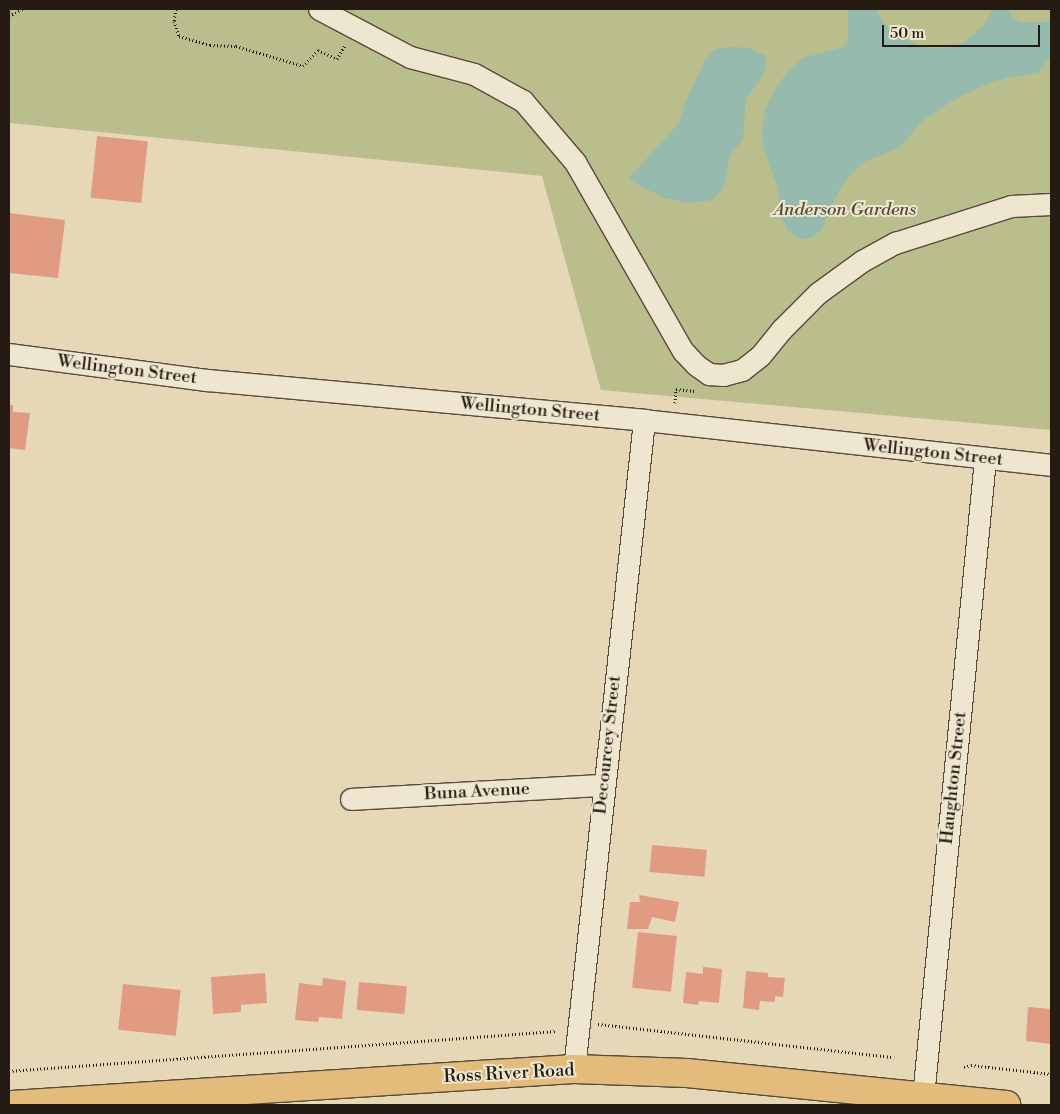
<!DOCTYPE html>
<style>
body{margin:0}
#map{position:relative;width:1060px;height:1114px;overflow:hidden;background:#e6d8b7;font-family:"Libre Bodoni",serif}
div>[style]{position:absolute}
.green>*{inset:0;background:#b9be8c}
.water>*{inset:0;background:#96baae}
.building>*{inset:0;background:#e09b82;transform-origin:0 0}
.path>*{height:3px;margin-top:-1.5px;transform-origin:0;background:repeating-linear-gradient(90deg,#261b13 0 1px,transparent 0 3.5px)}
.roads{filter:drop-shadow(1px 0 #564a3c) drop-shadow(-1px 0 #564a3c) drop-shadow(0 1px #564a3c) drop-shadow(0 -1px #564a3c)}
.street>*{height:21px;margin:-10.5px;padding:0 10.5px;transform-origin:10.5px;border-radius:10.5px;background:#efe6d0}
.primary>*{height:28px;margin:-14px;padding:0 14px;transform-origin:14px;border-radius:14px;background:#e3bc7c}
span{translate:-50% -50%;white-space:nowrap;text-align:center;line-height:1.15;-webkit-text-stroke:4px #efe6d0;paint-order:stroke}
.park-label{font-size:18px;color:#524c37;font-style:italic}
.street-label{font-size:18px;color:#261b13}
.frame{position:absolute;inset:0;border:10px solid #261b13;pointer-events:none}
.scale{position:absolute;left:882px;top:25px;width:158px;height:22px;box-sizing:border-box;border:2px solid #261b13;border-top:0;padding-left:6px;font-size:15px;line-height:18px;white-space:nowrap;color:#261b13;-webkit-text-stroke:4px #efe6d0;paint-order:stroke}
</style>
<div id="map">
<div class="green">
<div style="clip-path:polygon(9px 9px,1051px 9px,1051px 430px,601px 390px,542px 176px,9px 123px)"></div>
</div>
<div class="water">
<div style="clip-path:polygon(848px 9px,876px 9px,884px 23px,894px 31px,913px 43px,929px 48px,947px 48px,964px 42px,984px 25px,993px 9px,1008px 9px,1014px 19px,1022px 22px,1051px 22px,1051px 56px,1038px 73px,1010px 77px,987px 84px,952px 101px,921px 122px,904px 143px,894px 150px,864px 162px,851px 174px,840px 189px,821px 230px,812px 238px,799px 239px,788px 231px,782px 218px,777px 187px,763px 146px,762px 129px,766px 108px,775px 89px,789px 70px,803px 58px,843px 47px,848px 40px)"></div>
<div style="clip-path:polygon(733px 47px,750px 48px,766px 56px,766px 68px,760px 80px,746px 99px,743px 139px,730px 155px,723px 189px,713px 200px,690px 203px,665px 198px,642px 187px,629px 178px,679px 123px,685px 103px,704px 62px,715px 49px)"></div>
</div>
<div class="building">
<div style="left:97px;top:136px;width:51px;height:62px;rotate:6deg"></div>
<div style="clip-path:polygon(9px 213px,65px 220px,58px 278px,9px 273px)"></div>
<div style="clip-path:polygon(9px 405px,13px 405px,13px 412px,30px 413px,25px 450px,9px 448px)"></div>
<div style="left:652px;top:845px;width:55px;height:27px;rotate:5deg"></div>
<div style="clip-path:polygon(639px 895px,679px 902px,675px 922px,652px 917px,648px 929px,627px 929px,630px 902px,640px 902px)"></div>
<div style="left:638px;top:932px;width:39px;height:56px;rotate:6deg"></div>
<div style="clip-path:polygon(703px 967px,722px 969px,719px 1003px,699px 1001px,698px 1005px,683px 1003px,686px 972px,703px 974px)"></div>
<div style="clip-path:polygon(746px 971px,768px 973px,768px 977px,785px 978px,783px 997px,775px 996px,775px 1002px,760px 1001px,759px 1010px,743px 1008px)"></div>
<div style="clip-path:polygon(265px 973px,267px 1003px,241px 1005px,241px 1012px,213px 1014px,211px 977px)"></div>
<div style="clip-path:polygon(323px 978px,346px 981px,342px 1019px,319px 1017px,318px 1022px,295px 1020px,299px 983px,322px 986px)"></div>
<div style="left:359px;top:982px;width:48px;height:28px;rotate:5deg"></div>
<div style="left:123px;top:984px;width:58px;height:46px;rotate:6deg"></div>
<div style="clip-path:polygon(1028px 1007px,1051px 1009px,1051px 1044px,1026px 1041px)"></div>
</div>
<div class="path">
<div style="left:176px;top:9px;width:12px;rotate:99deg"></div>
<div style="left:174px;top:21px;width:16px;rotate:72deg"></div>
<div style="left:179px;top:36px;width:32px;rotate:16deg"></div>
<div style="left:210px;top:45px;width:26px;rotate:2deg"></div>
<div style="left:236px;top:46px;width:70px;rotate:16.6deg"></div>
<div style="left:303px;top:66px;width:22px;rotate:-47deg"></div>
<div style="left:318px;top:50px;width:21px;rotate:25deg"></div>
<div style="left:337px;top:59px;width:16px;rotate:-60deg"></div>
<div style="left:9px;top:16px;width:15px;rotate:-28deg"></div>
<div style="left:675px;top:403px;width:14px;rotate:-86deg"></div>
<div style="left:676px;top:389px;width:19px;rotate:6deg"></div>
<div style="left:598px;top:1024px;width:298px;rotate:6.4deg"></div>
<div style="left:964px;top:1067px;width:7px;rotate:-16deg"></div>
<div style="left:971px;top:1065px;width:81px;rotate:6.4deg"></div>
<div style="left:9px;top:1071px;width:549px;rotate:-4.17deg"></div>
</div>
<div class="roads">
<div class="street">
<div style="left:319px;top:9px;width:103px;rotate:27.8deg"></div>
<div style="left:410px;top:57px;width:66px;rotate:14.9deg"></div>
<div style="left:474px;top:74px;width:56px;rotate:28.9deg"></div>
<div style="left:523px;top:101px;width:80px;rotate:49.6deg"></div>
<div style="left:575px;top:162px;width:218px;rotate:60.3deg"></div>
<div style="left:683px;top:351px;width:19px;rotate:47deg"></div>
<div style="left:696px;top:365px;width:16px;rotate:35deg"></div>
<div style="left:709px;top:374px;width:14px;rotate:4deg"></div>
<div style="left:723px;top:375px;width:20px;rotate:-15deg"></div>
<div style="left:742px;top:370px;width:23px;rotate:-38deg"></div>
<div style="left:760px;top:356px;width:35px;rotate:-51deg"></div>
<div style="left:782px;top:329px;width:51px;rotate:-45deg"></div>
<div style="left:818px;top:293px;width:54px;rotate:-36deg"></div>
<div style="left:862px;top:261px;width:38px;rotate:-29deg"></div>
<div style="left:895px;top:243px;width:122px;rotate:-17.7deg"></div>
<div style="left:1011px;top:206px;width:40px;rotate:-2.9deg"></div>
<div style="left:9px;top:354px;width:200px;rotate:7.5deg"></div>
<div style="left:207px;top:380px;width:439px;rotate:5.2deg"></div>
<div style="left:644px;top:420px;width:409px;rotate:6.3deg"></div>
<div style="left:351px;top:799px;width:252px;rotate:-3.2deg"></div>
<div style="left:574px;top:1069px;width:653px;rotate:-83.84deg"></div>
<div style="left:923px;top:1097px;width:641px;rotate:-84.45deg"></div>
</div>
<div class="primary">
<div style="left:12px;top:1105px;width:563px;rotate:-3.67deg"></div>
<div style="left:574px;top:1069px;width:113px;rotate:2deg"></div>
<div style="left:687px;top:1073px;width:321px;rotate:5.7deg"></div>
</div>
</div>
<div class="park-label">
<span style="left:845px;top:210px">Anderson Gardens</span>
</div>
<div class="street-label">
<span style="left:127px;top:370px;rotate:7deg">Wellington Street</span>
<span style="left:530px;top:410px;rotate:5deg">Wellington Street</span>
<span style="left:933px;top:453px;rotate:6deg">Wellington Street</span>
<span style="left:608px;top:745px;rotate:-84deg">Decourcey Street</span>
<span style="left:954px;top:778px;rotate:-84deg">Haughton Street</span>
<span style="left:477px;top:792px;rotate:-3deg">Buna Avenue</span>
<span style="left:509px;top:1074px;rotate:-3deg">Ross River Road</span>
</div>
<div class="frame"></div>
<div class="scale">50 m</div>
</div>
